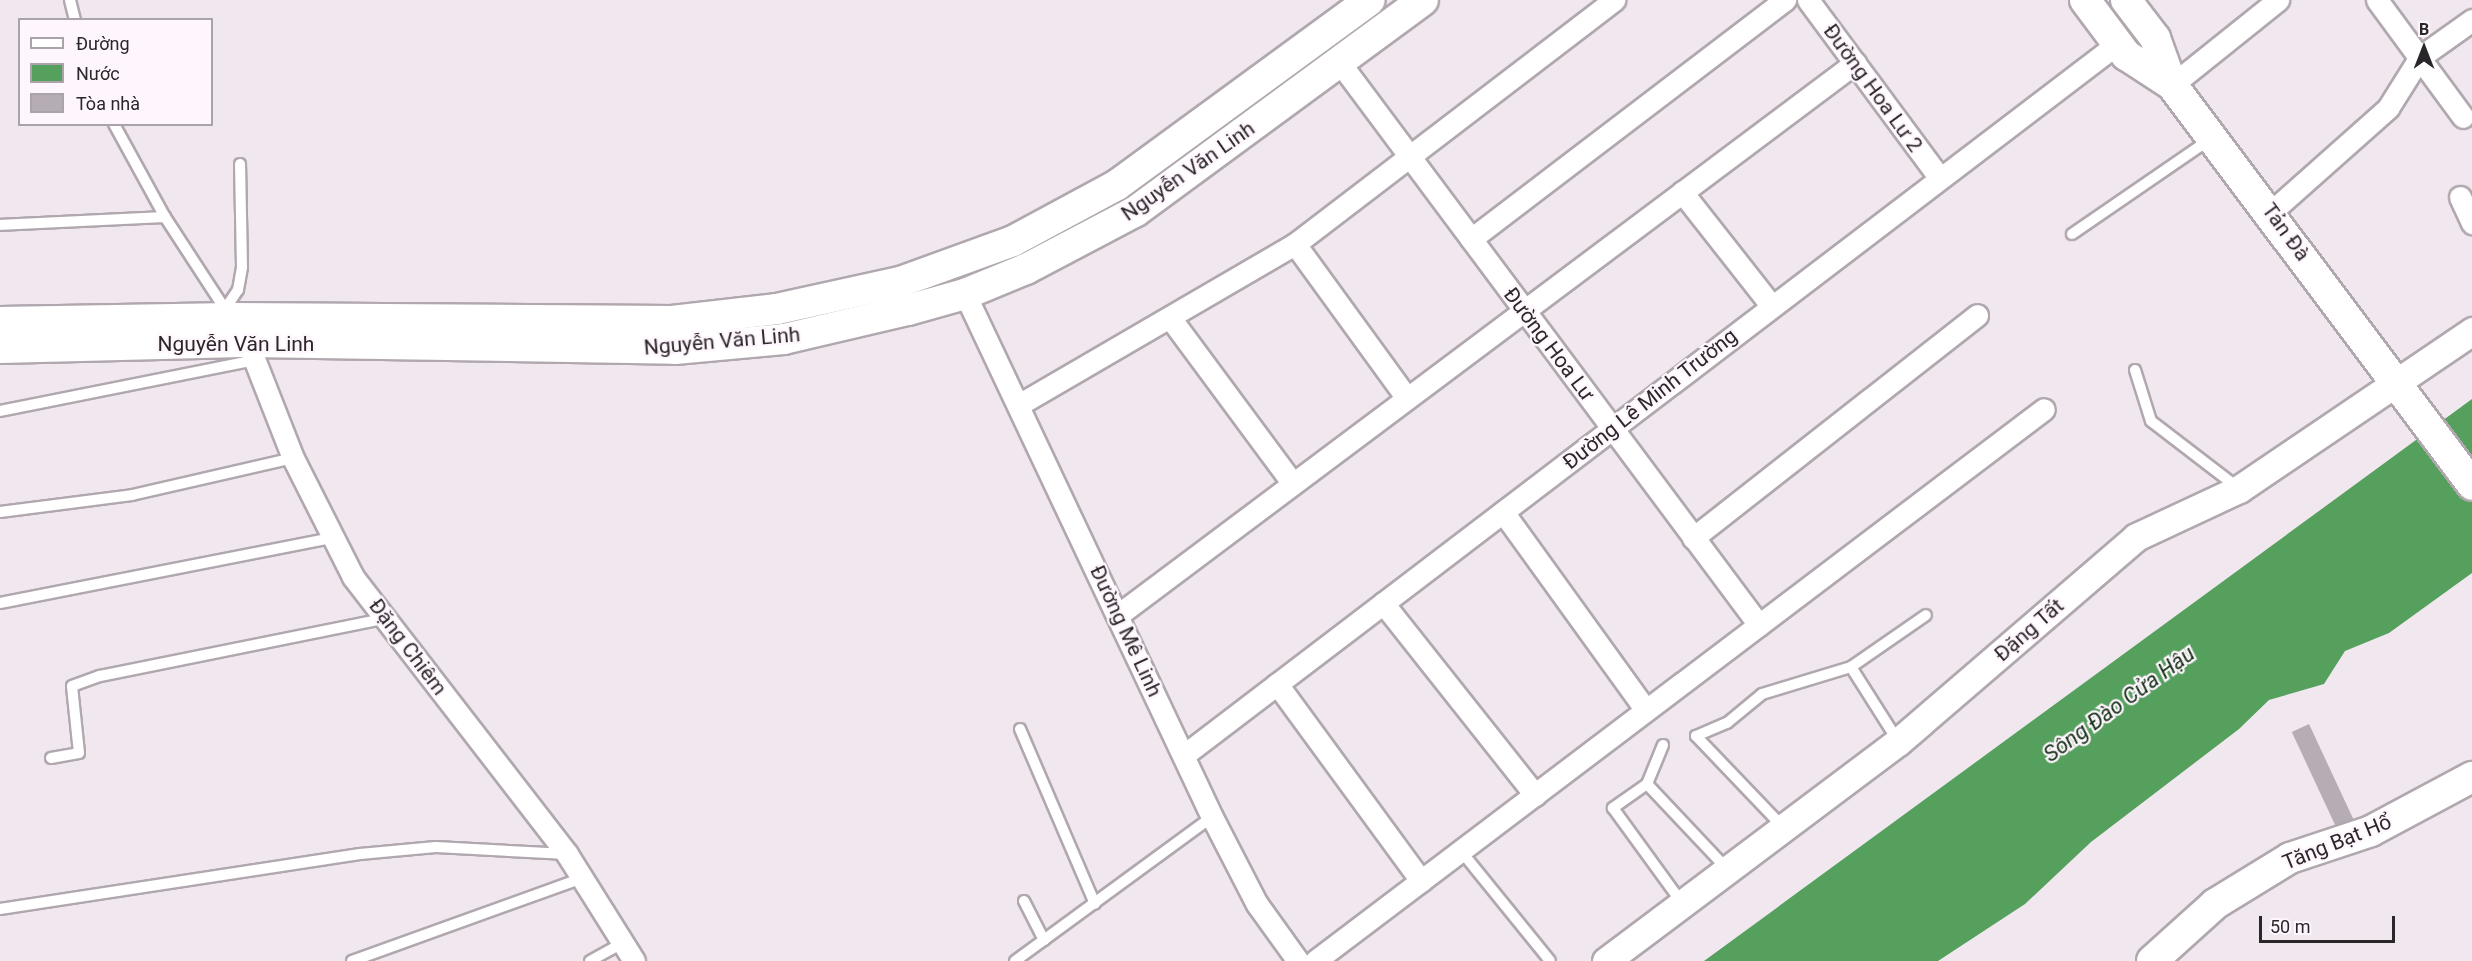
<!DOCTYPE html>
<meta charset="utf-8">
<style>
body{margin:0}
#map{position:relative;width:2472px;height:961px;overflow:hidden;background:#f1e7ef;font-family:Roboto,sans-serif}
div>[style]{position:absolute}
.water>*{inset:0;background:#56a05e}
.building>*{inset:0;background:#b6adb4;transform-origin:0 0}
.roads{filter:drop-shadow(2px 0 #b1a8af) drop-shadow(-2px 0 #b1a8af) drop-shadow(0 2px #b1a8af) drop-shadow(0 -2px #b1a8af)}
.service>*{height:10px;margin:-5px;padding:0 5px;transform-origin:5px;border-radius:5px;background:#fff}
.minor>*{height:21px;margin:-10.5px;padding:0 10.5px;transform-origin:10.5px;border-radius:10.5px;background:#fff}
.tertiary>*{height:27px;margin:-13.5px;padding:0 13.5px;transform-origin:13.5px;border-radius:13.5px;background:#fff}
.secondary>*{height:30px;margin:-15px;padding:0 15px;transform-origin:15px;border-radius:15px;background:#fff}
span{translate:-50% -50%;white-space:nowrap;text-align:center;line-height:1.15;-webkit-text-stroke:4.5px #fff5fd;paint-order:stroke}
.street-label{font-size:21px;color:#2a272a}
.water-label{font-size:22px;color:#123116;font-style:italic}
.legend{position:absolute;left:18px;top:18px;width:195px;height:108px;box-sizing:border-box;background:#fff5fd;border:2px solid #aaa3a9;margin:0;padding:8px 10px;list-style:none;font-size:18px;color:#2a272a}
.legend li{display:flex;align-items:center;gap:12px;height:30px}
.legend b{width:30px;border:2px solid #aaa3a9}
.north{position:absolute;left:2394px;top:18px;width:60px;height:60px;-webkit-text-stroke:4px #fff5fd;paint-order:stroke;rotate:0deg;font-size:16px;font-weight:700;line-height:24px;text-align:center;color:#2a272a}
.north::after{content:'';display:block;margin:auto;width:21px;height:27px;background:#2a272a;clip-path:polygon(50% 0,100% 100%,50% 72%,0 100%)}
.scale{position:absolute;left:2259px;top:916px;width:136px;height:27px;box-sizing:border-box;border:3px solid #2a272a;border-top:0;padding-left:8px;font-size:18px;line-height:21px;white-space:nowrap;color:#2a272a;-webkit-text-stroke:4px #fff5fd;paint-order:stroke}
</style>
<div id="map">
<div class="water">
<div style="clip-path:polygon(2472px 399px,2472px 573px,2389px 633px,2345px 651px,2324px 684px,2269px 700px,2239px 729px,2091px 842px,2025px 904px,1938px 961px,1704px 961px)"></div>
</div>
<div class="building">
<div style="left:2309px;top:724px;width:107px;height:19px;rotate:65deg"></div>
</div>
<div class="roads">
<div class="service">
<div style="left:70px;top:0;width:21px;rotate:76deg"></div>
<div style="left:114px;top:124px;width:106px;rotate:61.3deg"></div>
<div style="left:165px;top:217px;width:110px;rotate:56.9deg"></div>
<div style="left:225px;top:309px;width:23px;rotate:-56deg"></div>
<div style="left:238px;top:290px;width:23px;rotate:-80deg"></div>
<div style="left:242px;top:267px;width:103px;rotate:-91.1deg"></div>
<div style="left:0;top:225px;width:165px;rotate:-2.8deg"></div>
<div style="left:2072px;top:234px;width:168px;rotate:-34.5deg"></div>
<div style="left:2135px;top:370px;width:53px;rotate:72.6deg"></div>
<div style="left:2151px;top:421px;width:108px;rotate:37.5deg"></div>
<div style="left:0;top:411px;width:260px;rotate:-11.3deg"></div>
<div style="left:0;top:512px;width:133px;rotate:-7.3deg"></div>
<div style="left:132px;top:495px;width:165px;rotate:-12.9deg"></div>
<div style="left:0;top:603px;width:336px;rotate:-11.1deg"></div>
<div style="left:1851px;top:667px;width:91px;rotate:-34.7deg"></div>
<div style="left:1020px;top:729px;width:190px;rotate:66.8deg"></div>
<div style="left:1663px;top:745px;width:42px;rotate:112.3deg"></div>
<div style="left:1647px;top:784px;width:42px;rotate:144.8deg"></div>
<div style="left:1613px;top:808px;width:117px;rotate:54deg"></div>
<div style="left:51px;top:758px;width:28px;rotate:-10deg"></div>
<div style="left:79px;top:753px;width:67px;rotate:-96deg"></div>
<div style="left:72px;top:686px;width:30px;rotate:-20deg"></div>
<div style="left:100px;top:676px;width:293px;rotate:-11.4deg"></div>
<div style="left:1647px;top:784px;width:117px;rotate:46.7deg"></div>
<div style="left:1783px;top:827px;width:126px;rotate:-133.7deg"></div>
<div style="left:1696px;top:736px;width:34px;rotate:-23deg"></div>
<div style="left:1727px;top:723px;width:45px;rotate:-39.6deg"></div>
<div style="left:1762px;top:694px;width:93px;rotate:-16.9deg"></div>
<div style="left:1851px;top:667px;width:88px;rotate:57.6deg"></div>
<div style="left:1461px;top:851px;width:141px;rotate:51deg"></div>
<div style="left:1024px;top:901px;width:44px;rotate:62.9deg"></div>
<div style="left:0;top:909px;width:364px;rotate:-8.7deg"></div>
<div style="left:360px;top:854px;width:76px;rotate:-5.3deg"></div>
<div style="left:436px;top:847px;width:131px;rotate:3.1deg"></div>
<div style="left:352px;top:961px;width:242px;rotate:-19.8deg"></div>
<div style="left:590px;top:961px;width:38px;rotate:-29deg"></div>
<div style="left:1015px;top:961px;width:244px;rotate:-36.2deg"></div>
</div>
<div class="minor">
<div style="left:1808px;top:0;width:219px;rotate:53.5deg"></div>
<div style="left:2377px;top:0;width:145px;rotate:53.7deg"></div>
<div style="left:1340px;top:63px;width:701px;rotate:53.29deg"></div>
<div style="left:2172px;top:85px;width:136px;rotate:-38.7deg"></div>
<div style="left:1682px;top:192px;width:144px;rotate:51.8deg"></div>
<div style="left:2460px;top:197px;width:29px;rotate:65deg"></div>
<div style="left:2271px;top:212px;width:157px;rotate:-41.6deg"></div>
<div style="left:2388px;top:108px;width:60px;rotate:-57.9deg"></div>
<div style="left:2420px;top:57px;width:64px;rotate:-35.4deg"></div>
<div style="left:1471px;top:239px;width:395px;rotate:-37.3deg"></div>
<div style="left:1295px;top:244px;width:190px;rotate:54deg"></div>
<div style="left:965px;top:294px;width:578px;rotate:64.72deg"></div>
<div style="left:1212px;top:817px;width:98px;rotate:62.7deg"></div>
<div style="left:1257px;top:904px;width:70px;rotate:54.3deg"></div>
<div style="left:1171px;top:319px;width:205px;rotate:53.5deg"></div>
<div style="left:244px;top:333px;width:134px;rotate:68.6deg"></div>
<div style="left:293px;top:458px;width:133px;rotate:63.2deg"></div>
<div style="left:353px;top:577px;width:350px;rotate:52.3deg"></div>
<div style="left:567px;top:854px;width:126px;rotate:57.9deg"></div>
<div style="left:1020px;top:404px;width:318px;rotate:-30.2deg"></div>
<div style="left:1295px;top:244px;width:402px;rotate:-37.4deg"></div>
<div style="left:1503px;top:512px;width:244px;rotate:54.2deg"></div>
<div style="left:1693px;top:538px;width:361px;rotate:-38.1deg"></div>
<div style="left:1383px;top:603px;width:245px;rotate:51.6deg"></div>
<div style="left:1118px;top:615px;width:921px;rotate:-36.83deg"></div>
<div style="left:1277px;top:684px;width:244px;rotate:53.8deg"></div>
<div style="left:1184px;top:755px;width:1173px;rotate:-37.31deg"></div>
<div style="left:1315px;top:961px;width:914px;rotate:-37.13deg"></div>
</div>
<div class="tertiary">
<div style="left:1606px;top:961px;width:365px;rotate:-36.9deg"></div>
<div style="left:1898px;top:742px;width:314px;rotate:-40.7deg"></div>
<div style="left:2136px;top:537px;width:114px;rotate:-25deg"></div>
<div style="left:2239px;top:489px;width:282px;rotate:-34.1deg"></div>
</div>
<div class="secondary">
<div style="left:2085px;top:0;width:69px;rotate:53.3deg"></div>
<div style="left:2126px;top:55px;width:55px;rotate:33.1deg"></div>
<div style="left:2126px;top:0;width:48px;rotate:52.7deg"></div>
<div style="left:2155px;top:38px;width:50px;rotate:70.1deg"></div>
<div style="left:2172px;top:85px;width:500px;rotate:53.1deg"></div>
<div style="left:0;top:322px;width:232px;rotate:-1deg"></div>
<div style="left:232px;top:318px;width:440px;rotate:0.4deg"></div>
<div style="left:672px;top:321px;width:106px;rotate:-6.5deg"></div>
<div style="left:777px;top:309px;width:126px;rotate:-12.4deg"></div>
<div style="left:900px;top:282px;width:120px;rotate:-19.9deg"></div>
<div style="left:1013px;top:241px;width:118px;rotate:-28.3deg"></div>
<div style="left:1117px;top:185px;width:313px;rotate:-36.2deg"></div>
<div style="left:0;top:348px;width:251px;rotate:-1.4deg"></div>
<div style="left:251px;top:342px;width:424px;rotate:0.9deg"></div>
<div style="left:675px;top:349px;width:109px;rotate:-5.2deg"></div>
<div style="left:784px;top:339px;width:127px;rotate:-13.2deg"></div>
<div style="left:908px;top:310px;width:59px;rotate:-15.7deg"></div>
<div style="left:965px;top:294px;width:66px;rotate:-22.3deg"></div>
<div style="left:1026px;top:269px;width:124px;rotate:-27.8deg"></div>
<div style="left:1136px;top:211px;width:356px;rotate:-36.3deg"></div>
<div style="left:2152px;top:961px;width:85px;rotate:-42.1deg"></div>
<div style="left:2215px;top:904px;width:88px;rotate:-31.5deg"></div>
<div style="left:2290px;top:858px;width:85px;rotate:-18.4deg"></div>
<div style="left:2371px;top:831px;width:115px;rotate:-28.1deg"></div>
</div>
</div>
<div class="street-label">
<span style="left:1873px;top:88px;rotate:54deg">Đường Hoa Lư 2</span>
<span style="left:1188px;top:171px;rotate:-35deg">Nguyễn Văn Linh</span>
<span style="left:2286px;top:232px;rotate:54deg">Tản Đà</span>
<span style="left:722px;top:341px;rotate:-5deg">Nguyễn Văn Linh</span>
<span style="left:236px;top:344px">Nguyễn Văn Linh</span>
<span style="left:1549px;top:344px;rotate:53deg">Đường Hoa Lư</span>
<span style="left:1650px;top:399px;rotate:-38deg">Đường Lê Minh Trường</span>
<span style="left:2029px;top:630px;rotate:-41deg">Đặng Tất</span>
<span style="left:1126px;top:631px;rotate:65deg">Đường Mê Linh</span>
<span style="left:408px;top:647px;rotate:53deg">Đặng Chiêm</span>
<span style="left:2337px;top:842px;rotate:-22deg">Tăng Bạt Hổ</span>
</div>
<div class="water-label">
<span style="left:2119px;top:704px;rotate:-36deg">Sông Đào Cửa Hậu</span>
</div>
<ul class="legend">
<li><b style="height:8px;background:#fff"></b>Đường</li>
<li><b style="height:16px;background:#56a05e"></b>Nước</li>
<li><b style="height:16px;background:#b6adb4"></b>Tòa nhà</li>
</ul>
<div class="north">B</div>
<div class="scale">50 m</div>
</div>
